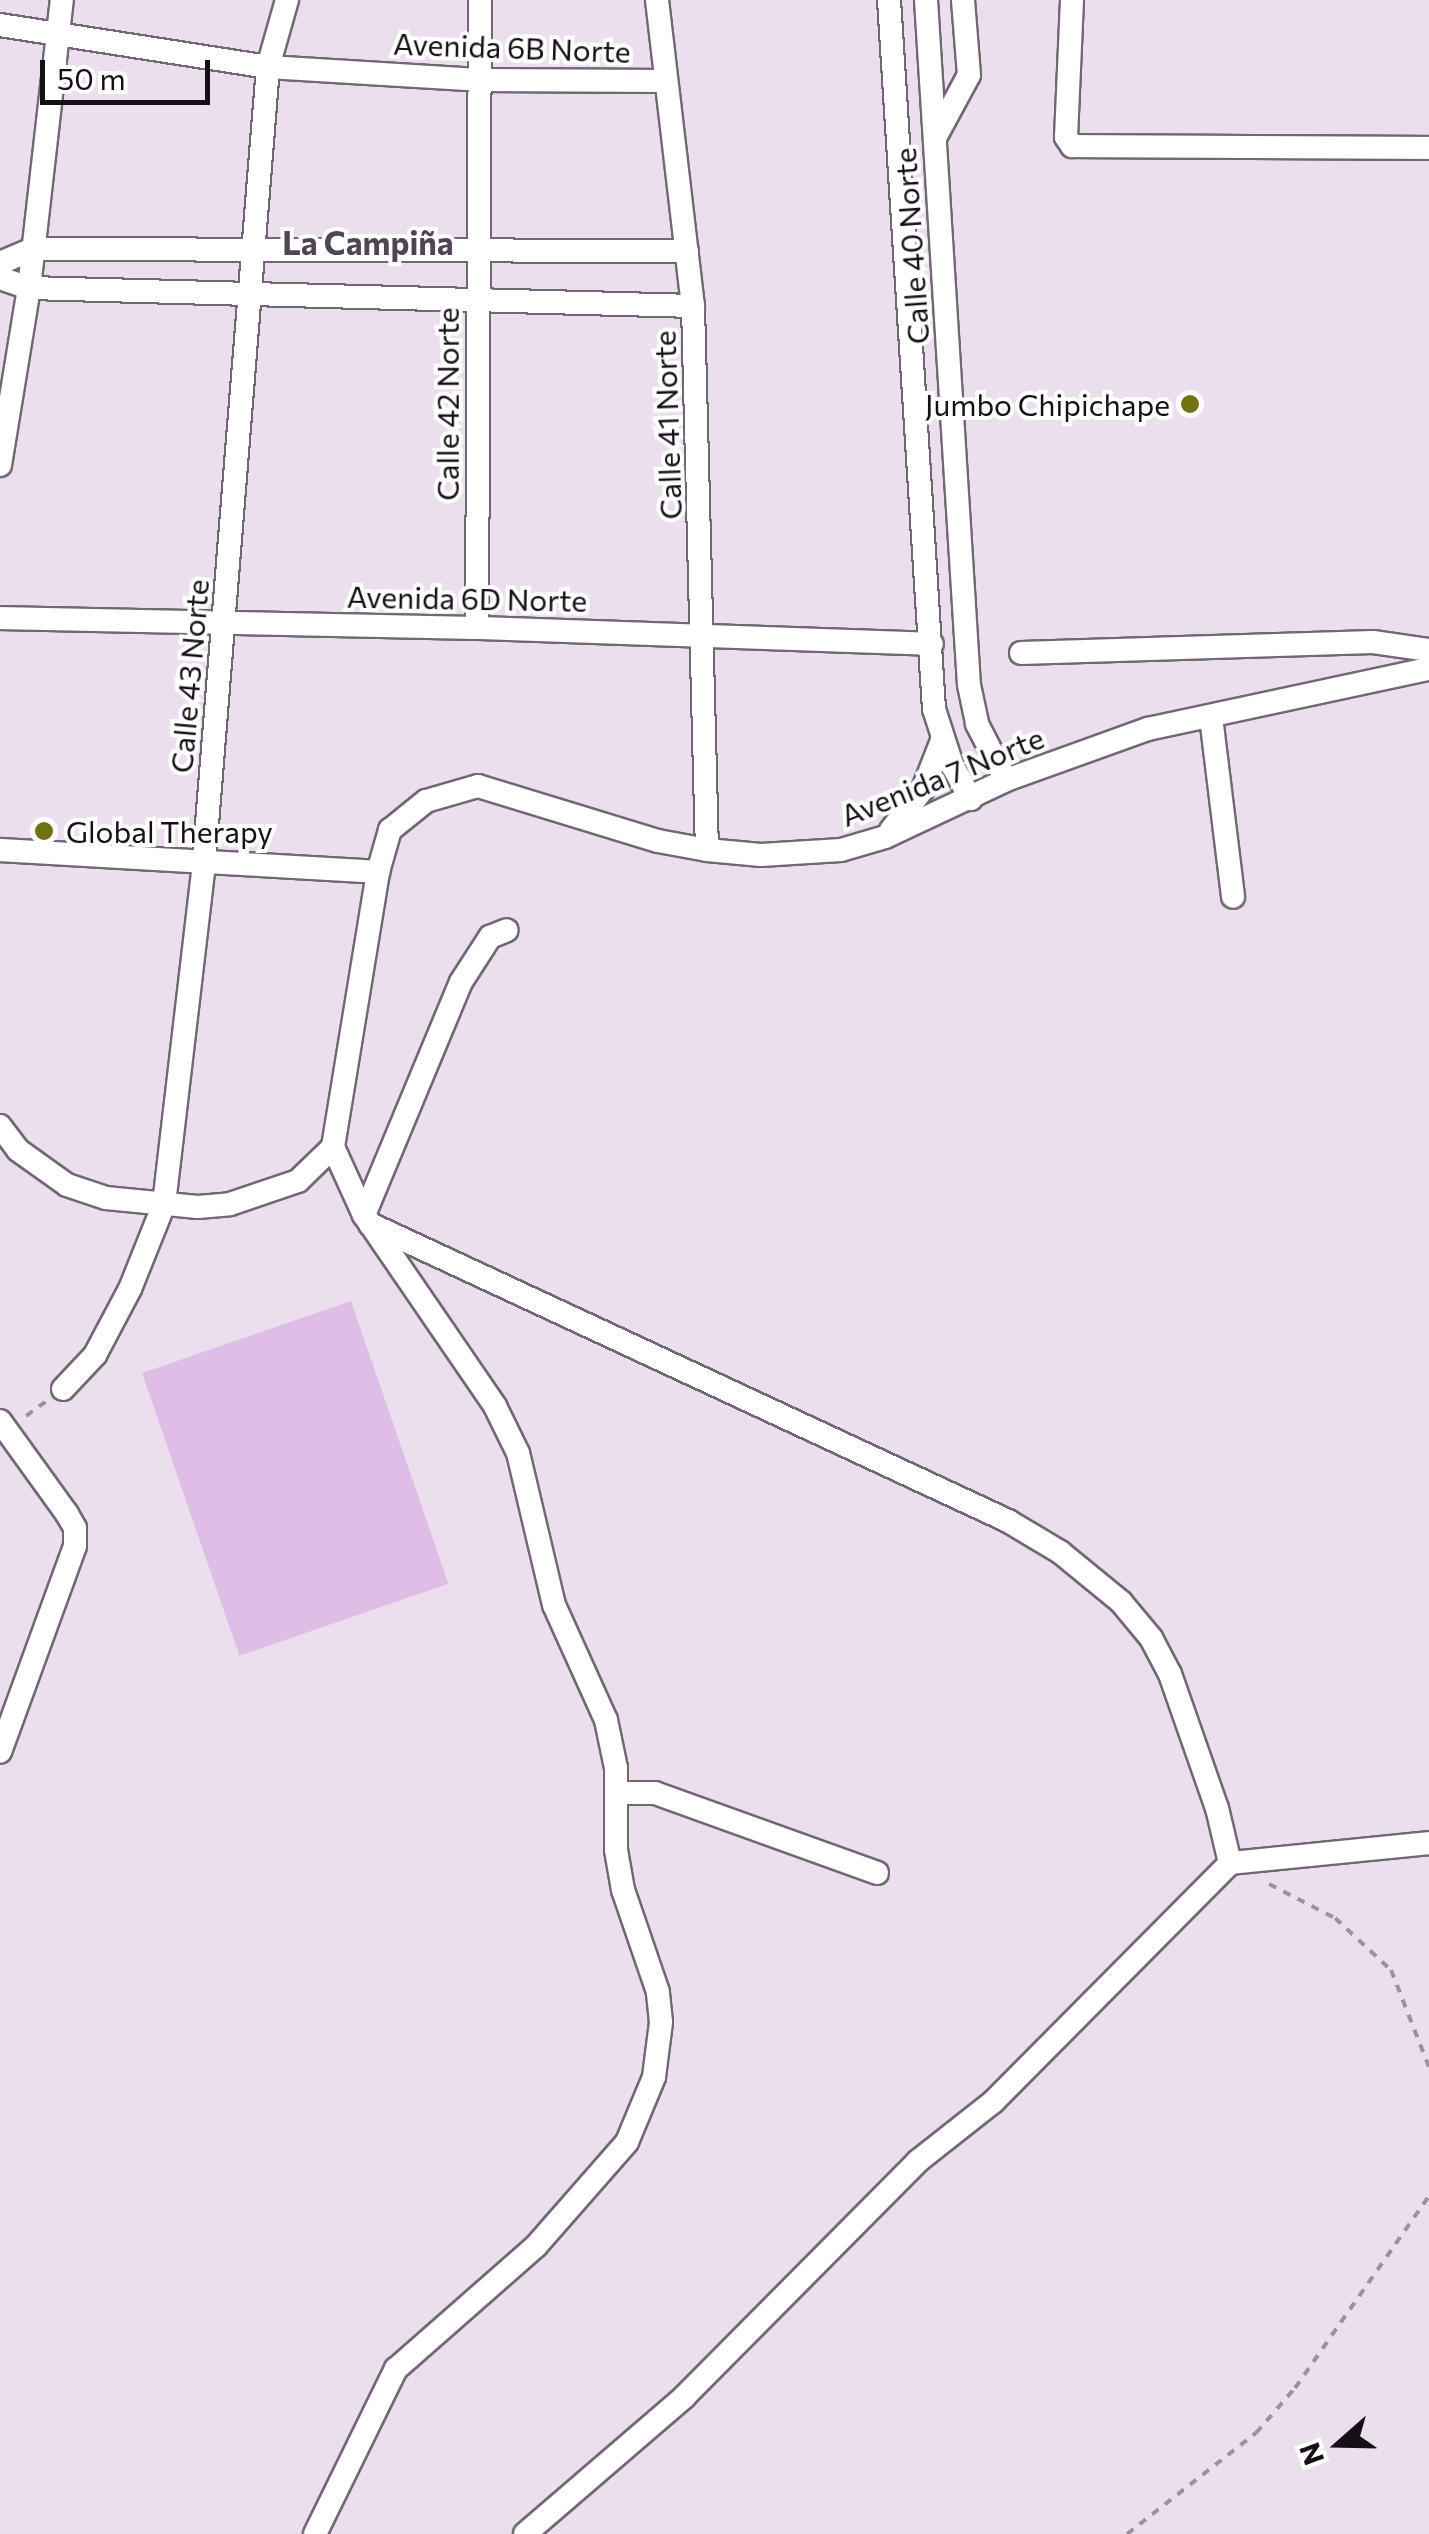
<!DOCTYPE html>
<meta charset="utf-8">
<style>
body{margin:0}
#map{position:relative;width:1429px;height:2534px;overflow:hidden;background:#ebdfee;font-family:Commissioner,sans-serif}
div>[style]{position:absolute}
.green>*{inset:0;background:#dfbde7;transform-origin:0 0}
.path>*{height:4px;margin-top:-2px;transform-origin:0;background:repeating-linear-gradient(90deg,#9b929d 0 8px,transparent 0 16px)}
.roads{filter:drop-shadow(2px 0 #726774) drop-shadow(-2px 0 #726774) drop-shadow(0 2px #726774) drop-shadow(0 -2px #726774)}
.minor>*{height:22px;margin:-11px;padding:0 11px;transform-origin:11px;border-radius:11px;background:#fff}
.dots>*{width:28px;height:28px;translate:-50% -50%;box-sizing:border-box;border:5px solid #fff;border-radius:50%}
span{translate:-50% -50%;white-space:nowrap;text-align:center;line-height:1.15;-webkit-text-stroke:8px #fff;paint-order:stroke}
.street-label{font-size:30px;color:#141015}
.poi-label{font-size:30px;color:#141015}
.right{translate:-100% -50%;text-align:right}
.left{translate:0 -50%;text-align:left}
.neighbourhood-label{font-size:32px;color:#504552;font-weight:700}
.north{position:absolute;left:1289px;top:2394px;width:100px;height:100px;-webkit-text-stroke:8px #fff;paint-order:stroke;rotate:250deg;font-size:28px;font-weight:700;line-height:40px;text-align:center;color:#141015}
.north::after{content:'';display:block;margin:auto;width:35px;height:45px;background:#141015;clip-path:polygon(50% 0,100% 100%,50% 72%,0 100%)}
.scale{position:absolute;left:40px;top:60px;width:170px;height:45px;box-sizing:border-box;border:5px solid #141015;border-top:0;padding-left:12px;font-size:30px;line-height:35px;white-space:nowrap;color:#141015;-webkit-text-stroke:8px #fff;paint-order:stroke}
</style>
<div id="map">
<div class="green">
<div style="left:351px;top:1301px;width:299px;height:221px;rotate:71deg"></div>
</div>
<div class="path">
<div style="left:26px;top:1416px;width:26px;rotate:-36deg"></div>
<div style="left:1269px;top:1884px;width:74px;rotate:27.3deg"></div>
<div style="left:1335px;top:1918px;width:76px;rotate:42.9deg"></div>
<div style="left:1391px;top:1970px;width:104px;rotate:68.6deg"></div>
<div style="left:1127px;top:2534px;width:164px;rotate:-38.1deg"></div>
<div style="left:1256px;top:2433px;width:60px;rotate:-49.1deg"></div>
<div style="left:1295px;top:2388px;width:234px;rotate:-55.1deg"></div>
</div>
<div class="roads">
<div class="minor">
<div style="left:657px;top:0;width:308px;rotate:83.3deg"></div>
<div style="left:693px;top:306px;width:544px;rotate:88.53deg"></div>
<div style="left:889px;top:0;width:710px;rotate:86.37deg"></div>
<div style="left:934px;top:709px;width:59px;rotate:72.2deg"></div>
<div style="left:952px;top:765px;width:39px;rotate:61deg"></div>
<div style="left:926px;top:0;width:686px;rotate:86.41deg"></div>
<div style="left:969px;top:685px;width:40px;rotate:78deg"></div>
<div style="left:977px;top:724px;width:63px;rotate:62.6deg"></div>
<div style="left:1072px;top:0;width:137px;rotate:92.5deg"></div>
<div style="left:1066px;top:137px;width:11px;rotate:56deg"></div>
<div style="left:1072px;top:146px;width:357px;rotate:0.3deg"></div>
<div style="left:0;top:25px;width:271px;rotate:8.9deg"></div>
<div style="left:268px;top:67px;width:211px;rotate:3.5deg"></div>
<div style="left:479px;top:80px;width:187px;rotate:0.3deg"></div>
<div style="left:936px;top:136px;width:69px;rotate:-61.6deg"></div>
<div style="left:969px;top:75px;width:75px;rotate:-94.6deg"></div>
<div style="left:0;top:263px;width:36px;rotate:-23deg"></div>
<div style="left:33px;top:249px;width:654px;rotate:0.18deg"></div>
<div style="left:0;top:278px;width:31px;rotate:19deg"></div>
<div style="left:29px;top:288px;width:664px;rotate:1.55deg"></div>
<div style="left:0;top:465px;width:179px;rotate:-80.7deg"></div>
<div style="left:29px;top:288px;width:290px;rotate:-83.5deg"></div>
<div style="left:0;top:618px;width:477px;rotate:1.2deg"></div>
<div style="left:477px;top:628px;width:455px;rotate:2deg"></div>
<div style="left:477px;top:628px;width:628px;rotate:-89.73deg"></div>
<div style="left:1021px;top:653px;width:352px;rotate:-1.8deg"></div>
<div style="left:1373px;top:642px;width:57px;rotate:8.1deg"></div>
<div style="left:1211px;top:717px;width:181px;rotate:83deg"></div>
<div style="left:891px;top:830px;width:52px;rotate:-52deg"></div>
<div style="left:923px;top:789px;width:55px;rotate:-68.6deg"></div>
<div style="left:0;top:850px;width:379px;rotate:3.3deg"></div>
<div style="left:0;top:1126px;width:30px;rotate:53deg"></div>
<div style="left:18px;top:1150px;width:60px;rotate:35.5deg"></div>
<div style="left:67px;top:1185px;width:41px;rotate:18.4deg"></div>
<div style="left:106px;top:1198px;width:92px;rotate:5.6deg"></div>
<div style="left:198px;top:1207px;width:32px;rotate:-5deg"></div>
<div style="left:230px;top:1204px;width:72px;rotate:-18.7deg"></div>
<div style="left:298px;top:1181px;width:49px;rotate:-44.2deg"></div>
<div style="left:333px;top:1147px;width:279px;rotate:-80.7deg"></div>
<div style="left:378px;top:872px;width:44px;rotate:-74.1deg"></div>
<div style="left:390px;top:830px;width:46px;rotate:-38.9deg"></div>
<div style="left:426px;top:801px;width:54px;rotate:-16.1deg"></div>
<div style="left:478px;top:786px;width:188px;rotate:17deg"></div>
<div style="left:658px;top:841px;width:50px;rotate:10.4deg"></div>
<div style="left:707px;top:850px;width:54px;rotate:5.3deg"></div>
<div style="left:761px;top:855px;width:80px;rotate:-3.6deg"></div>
<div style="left:841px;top:850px;width:46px;rotate:-16.5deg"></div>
<div style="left:885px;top:837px;width:134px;rotate:-25.2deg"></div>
<div style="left:1006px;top:780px;width:151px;rotate:-19.8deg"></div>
<div style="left:1148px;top:729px;width:287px;rotate:-12.1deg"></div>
<div style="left:364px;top:1215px;width:252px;rotate:-67.4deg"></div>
<div style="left:461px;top:982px;width:54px;rotate:-57.2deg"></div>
<div style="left:490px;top:937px;width:18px;rotate:-22deg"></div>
<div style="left:370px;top:1224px;width:704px;rotate:24.96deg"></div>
<div style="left:1008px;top:1521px;width:61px;rotate:30.8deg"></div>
<div style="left:1060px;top:1552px;width:79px;rotate:39.3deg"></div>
<div style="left:1121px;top:1602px;width:47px;rotate:50.2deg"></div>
<div style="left:1151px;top:1638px;width:41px;rotate:62.2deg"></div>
<div style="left:1170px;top:1674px;width:142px;rotate:70.7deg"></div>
<div style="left:1217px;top:1808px;width:57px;rotate:76.7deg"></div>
<div style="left:63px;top:1389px;width:47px;rotate:-46.7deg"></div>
<div style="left:95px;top:1355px;width:75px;rotate:-62.1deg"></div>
<div style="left:130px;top:1289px;width:92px;rotate:-68.2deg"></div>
<div style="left:164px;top:1204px;width:345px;rotate:-83.3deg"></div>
<div style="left:204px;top:861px;width:797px;rotate:-85.39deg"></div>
<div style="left:268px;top:67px;width:70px;rotate:-74.2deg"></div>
<div style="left:0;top:1421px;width:115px;rotate:54.2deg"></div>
<div style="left:67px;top:1514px;width:16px;rotate:60deg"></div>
<div style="left:75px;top:1528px;width:18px;rotate:90deg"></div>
<div style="left:75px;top:1546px;width:219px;rotate:110deg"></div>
<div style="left:616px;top:1793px;width:39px"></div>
<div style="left:655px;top:1793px;width:236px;rotate:19.8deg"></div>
<div style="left:315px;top:2534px;width:184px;rotate:-63.9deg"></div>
<div style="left:396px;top:2369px;width:186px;rotate:-41.3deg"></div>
<div style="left:536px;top:2246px;width:138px;rotate:-48.8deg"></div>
<div style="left:627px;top:2142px;width:70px;rotate:-67.4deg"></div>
<div style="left:654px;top:2077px;width:55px;rotate:-82.7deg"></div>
<div style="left:661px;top:2022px;width:30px;rotate:-96deg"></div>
<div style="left:658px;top:1992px;width:108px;rotate:-108.9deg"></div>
<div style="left:623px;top:1890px;width:41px;rotate:-99.9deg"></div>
<div style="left:616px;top:1850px;width:82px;rotate:-90deg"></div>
<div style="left:616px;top:1768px;width:49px;rotate:-101.8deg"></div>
<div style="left:606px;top:1720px;width:126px;rotate:-114.3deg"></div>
<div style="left:554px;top:1605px;width:156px;rotate:-103.3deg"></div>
<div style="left:518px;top:1453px;width:52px;rotate:-116.1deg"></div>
<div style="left:495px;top:1406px;width:232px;rotate:-124.4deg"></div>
<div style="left:364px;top:1215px;width:75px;rotate:-114.5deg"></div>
<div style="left:525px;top:2534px;width:210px;rotate:-40.7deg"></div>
<div style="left:684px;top:2397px;width:332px;rotate:-45.2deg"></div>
<div style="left:918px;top:2161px;width:95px;rotate:-38.2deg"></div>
<div style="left:993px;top:2102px;width:337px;rotate:-45.2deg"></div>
<div style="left:1230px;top:1863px;width:200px;rotate:-5.7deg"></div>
</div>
</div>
<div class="dots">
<div style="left:1190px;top:404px;background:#717116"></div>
<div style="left:44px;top:831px;background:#717116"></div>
</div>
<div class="street-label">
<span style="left:512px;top:47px;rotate:2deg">Avenida 6B Norte</span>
<span style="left:911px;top:246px;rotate:-94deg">Calle 40 Norte</span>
<span style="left:447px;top:404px;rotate:-90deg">Calle 42 Norte</span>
<span style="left:667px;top:425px;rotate:-92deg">Calle 41 Norte</span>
<span style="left:467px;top:598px;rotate:1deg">Avenida 6D Norte</span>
<span style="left:189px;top:676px;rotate:-85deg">Calle 43 Norte</span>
<span style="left:942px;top:776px;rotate:-22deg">Avenida 7 Norte</span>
</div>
<div class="poi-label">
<span class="right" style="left:1170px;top:404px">Jumbo Chipichape</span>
<span class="left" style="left:66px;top:831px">Global Therapy</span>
</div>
<div class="neighbourhood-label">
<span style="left:368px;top:242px">La Campiña</span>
</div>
<div class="north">N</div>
<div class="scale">50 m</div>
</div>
